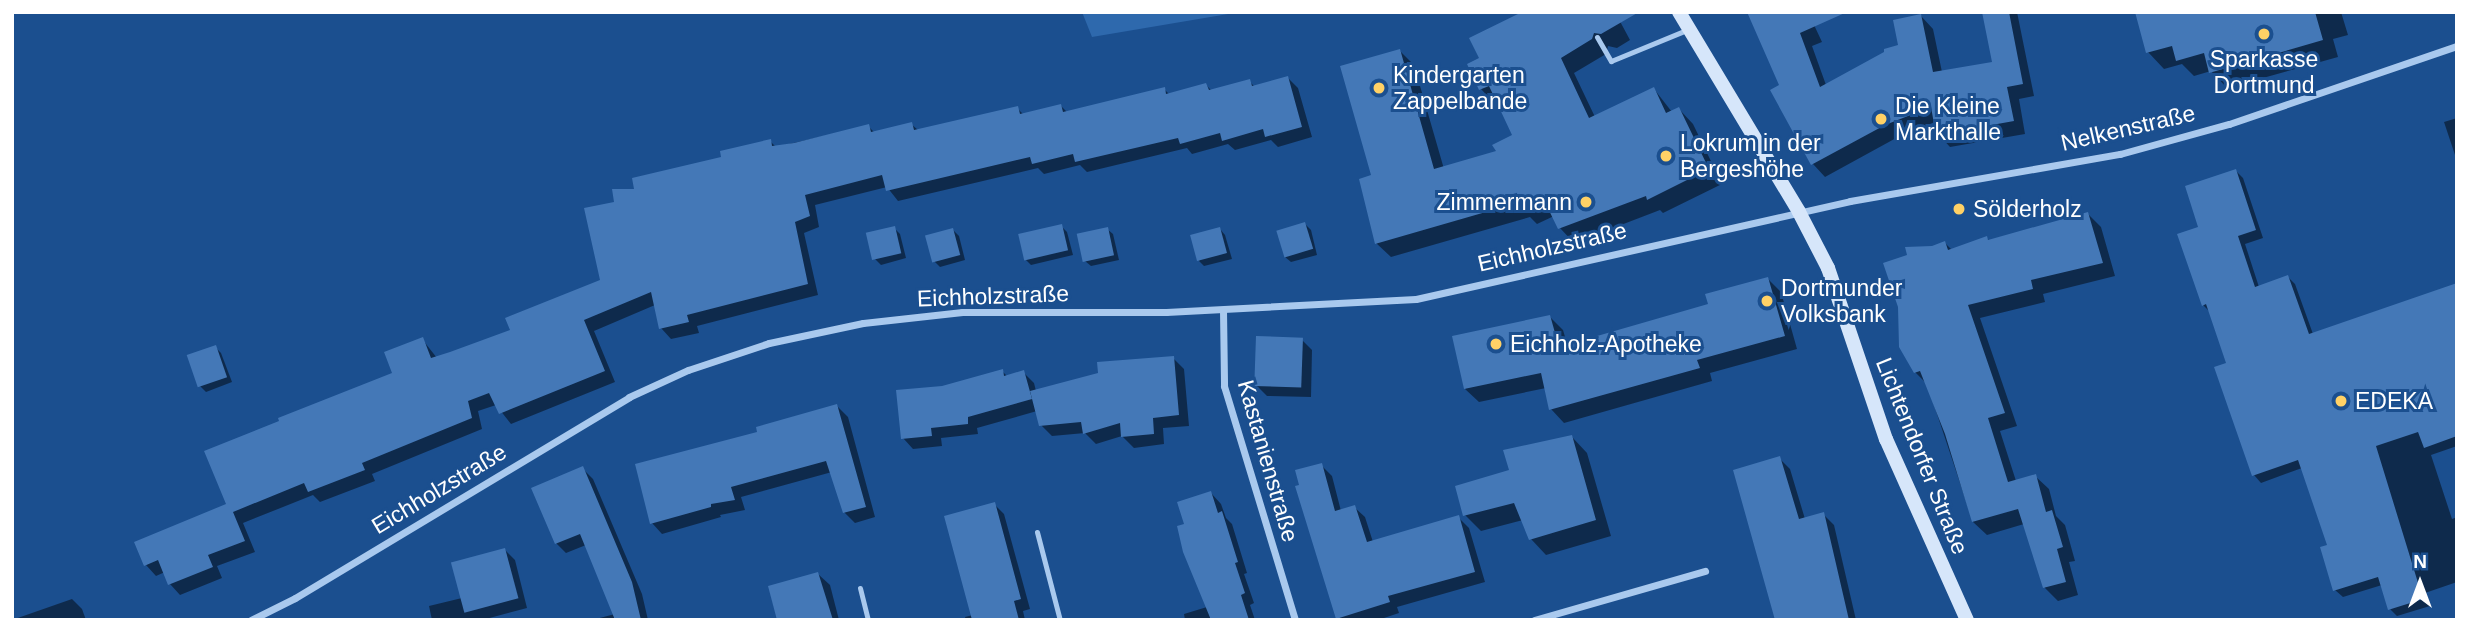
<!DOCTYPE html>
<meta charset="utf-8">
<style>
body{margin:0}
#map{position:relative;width:2469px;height:632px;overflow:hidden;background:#1b4f8f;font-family:Arial,sans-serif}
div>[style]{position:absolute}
.green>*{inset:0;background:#2e69ad}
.shadow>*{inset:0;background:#0007}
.building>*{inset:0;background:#4478b7;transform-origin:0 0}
.lane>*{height:5px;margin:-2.5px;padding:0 2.5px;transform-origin:2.5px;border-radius:2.5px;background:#a9c9ee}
.street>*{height:7px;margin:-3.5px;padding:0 3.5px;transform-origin:3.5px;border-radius:3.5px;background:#a9c9ee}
.secondary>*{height:14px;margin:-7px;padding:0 7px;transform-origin:7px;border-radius:7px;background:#d6e6fa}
.dots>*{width:19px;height:19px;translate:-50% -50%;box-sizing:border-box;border:4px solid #1b4f8f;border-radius:50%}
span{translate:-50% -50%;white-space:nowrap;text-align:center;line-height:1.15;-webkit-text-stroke:6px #1b4f8f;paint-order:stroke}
.poi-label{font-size:23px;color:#fff}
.left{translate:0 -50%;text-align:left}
.right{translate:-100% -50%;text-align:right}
.street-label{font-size:23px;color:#fff}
.frame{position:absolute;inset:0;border:14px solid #fff;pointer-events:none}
.north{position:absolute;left:2385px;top:548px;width:70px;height:70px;-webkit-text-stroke:5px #1b4f8f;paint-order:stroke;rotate:0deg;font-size:19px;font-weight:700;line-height:28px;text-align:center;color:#fff}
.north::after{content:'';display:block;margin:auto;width:24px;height:32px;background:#fff;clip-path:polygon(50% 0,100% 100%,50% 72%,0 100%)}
</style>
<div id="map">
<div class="green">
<div style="clip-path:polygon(1082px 12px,1240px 12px,1092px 37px)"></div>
</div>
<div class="shadow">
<div style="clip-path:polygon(1520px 12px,1615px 12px,1630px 40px,1617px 48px,1608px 46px,1606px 54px,1574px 73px,1595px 117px,1654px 89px,1672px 112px,1679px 109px,1693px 124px,1722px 184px,1663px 213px,1660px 210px,1574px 243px,1560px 228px,1554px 216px,1537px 224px,1530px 217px,1391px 257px,1376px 243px,1373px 176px,1400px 51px,1414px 65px,1444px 169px,1498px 153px,1515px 136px,1498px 102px,1495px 104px,1481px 89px,1482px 59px)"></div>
<div style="clip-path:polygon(1749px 12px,1808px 12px,1822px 42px,1812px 46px,1826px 85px,1900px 46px,1921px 16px,1933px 29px,1942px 72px,1994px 64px,1983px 12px,2017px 12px,2034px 96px,2019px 99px,2025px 134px,1950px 147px,1938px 134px,1935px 122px,1898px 137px,1825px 177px,1813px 164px,1772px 91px,1782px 86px)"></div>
<div style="clip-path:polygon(2137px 12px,2341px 12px,2348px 35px,2333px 39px,2338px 57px,2227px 88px,2211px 71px,2194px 76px,2182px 64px,2164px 69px,2148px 52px)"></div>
<div style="clip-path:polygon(1288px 78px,1298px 88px,1312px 137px,1278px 147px,1271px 140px,1235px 150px,1228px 144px,1192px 154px,1187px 148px,1087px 172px,1080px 165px,1044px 174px,1038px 168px,898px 201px,887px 187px,815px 205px,819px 227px,804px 233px,818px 295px,697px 326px,699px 333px,671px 339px,661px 328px,655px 305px,594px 331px,615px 382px,511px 424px,496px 405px,478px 411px,482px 429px,372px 474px,375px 481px,320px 502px,313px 495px,243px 523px,255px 552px,217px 566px,222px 578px,180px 595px,170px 584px,165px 572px,156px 576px,146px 565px,228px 505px,395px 374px,422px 339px,437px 358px,512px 331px,602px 281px,616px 203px,636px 191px,770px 141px,776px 147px,868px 126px,875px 133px,911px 124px,918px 130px,1017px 108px,1024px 115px,1061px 106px,1067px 112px,1164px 89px,1170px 95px,1206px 85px,1212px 91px,1249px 81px,1255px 87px)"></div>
<div style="clip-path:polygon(2457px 118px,2457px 161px,2444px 122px)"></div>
<div style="clip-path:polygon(2236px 171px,2243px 178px,2263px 238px,2245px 244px,2259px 287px,2288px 277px,2295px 284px,2313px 334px,2457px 284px,2457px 446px,2431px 455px,2452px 519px,2457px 517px,2457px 582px,2425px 593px,2430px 606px,2397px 616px,2390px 609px,2382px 585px,2343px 597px,2335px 590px,2329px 546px,2302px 468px,2261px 483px,2254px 475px,2228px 364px,2211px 313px,2203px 305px,2200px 228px)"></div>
<div style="clip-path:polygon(2088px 214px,2101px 227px,2115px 276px,2043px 294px,2045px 302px,1980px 318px,2017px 426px,2000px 431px,2016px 481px,2035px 476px,2049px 489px,2056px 516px,2065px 525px,2075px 561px,2069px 562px,2078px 595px,2058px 601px,2045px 588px,2024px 524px,1987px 535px,1973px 522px,1927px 384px,1915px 372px,1932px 248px,1945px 243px,1952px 250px,1986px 238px,1990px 241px)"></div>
<div style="clip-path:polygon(1305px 224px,1311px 230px,1317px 255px,1291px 262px,1285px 257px)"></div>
<div style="clip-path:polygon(1061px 226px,1067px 232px,1073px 255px,1031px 265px,1025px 259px)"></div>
<div style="clip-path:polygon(894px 228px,900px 234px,906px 258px,881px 265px,875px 259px)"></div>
<div style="clip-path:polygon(1107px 229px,1113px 234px,1119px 260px,1091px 266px,1085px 261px)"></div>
<div style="clip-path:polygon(1220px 229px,1225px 235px,1232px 259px,1204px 266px,1199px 261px)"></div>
<div style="clip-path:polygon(953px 230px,959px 236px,965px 260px,940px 267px,934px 261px)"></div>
<div style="clip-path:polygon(1768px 279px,1781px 292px,1797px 349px,1710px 373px,1712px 381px,1564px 423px,1551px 409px,1546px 388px,1479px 402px,1465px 389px,1550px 317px,1563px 330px,1568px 347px,1710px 306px)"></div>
<div style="clip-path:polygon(1302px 340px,1312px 350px,1311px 397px,1267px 396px,1257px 386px)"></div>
<div style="clip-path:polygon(215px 347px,221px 353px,232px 382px,206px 392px,200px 386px)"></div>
<div style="clip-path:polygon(1173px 358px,1184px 369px,1189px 426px,1163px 428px,1164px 444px,1134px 448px,1122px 436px,1096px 444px,1085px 433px,1052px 436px,1041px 425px,1037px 411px,977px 428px,978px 434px,941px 438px,942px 446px,913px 449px,903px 438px,942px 387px,1002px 371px,1008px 377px,1023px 372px,1034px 383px,1036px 391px)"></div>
<div style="clip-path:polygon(837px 406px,848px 417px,875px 517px,855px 523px,844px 512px,832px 472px,741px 497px,745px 510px,720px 515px,721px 517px,662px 534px,652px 523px,760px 433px)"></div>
<div style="clip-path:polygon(1572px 437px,1587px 453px,1611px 536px,1546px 555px,1531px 539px,1523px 520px,1481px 531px,1465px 515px,1511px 471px)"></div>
<div style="clip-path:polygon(1779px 458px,1790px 469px,1805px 519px,1823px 514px,1834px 525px,1856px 620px,1777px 620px)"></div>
<div style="clip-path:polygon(1321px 465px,1332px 476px,1341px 511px,1354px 507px,1365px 517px,1373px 542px,1458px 517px,1469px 528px,1485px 582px,1397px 607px,1399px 613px,1378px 620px,1340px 620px)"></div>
<div style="clip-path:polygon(582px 468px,593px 479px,642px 594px,648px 620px,592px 620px,615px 614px,586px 545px,566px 553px,556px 543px)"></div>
<div style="clip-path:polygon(1211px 493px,1221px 504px,1226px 518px,1232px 524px,1247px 573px,1244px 574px,1254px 603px,1250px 605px,1255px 620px,1185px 620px,1184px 614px,1207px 607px,1186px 525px)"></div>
<div style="clip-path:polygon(994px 504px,1004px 514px,1030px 609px,1023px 611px,1025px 620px,966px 620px,965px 617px,973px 615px)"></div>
<div style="clip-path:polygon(505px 550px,515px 560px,527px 608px,482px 620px,432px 620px,429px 606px,462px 598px)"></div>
<div style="clip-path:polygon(818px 574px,830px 585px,839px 620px,779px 620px)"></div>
<div style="clip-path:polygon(72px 599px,82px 609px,86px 620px,12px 620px)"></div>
</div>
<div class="building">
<div style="clip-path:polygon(1522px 12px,1639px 12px,1601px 34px,1594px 33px,1592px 39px,1561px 58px,1589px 118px,1654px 87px,1666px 113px,1679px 107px,1709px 169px,1647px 200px,1646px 196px,1558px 229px,1544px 200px,1521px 211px,1517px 203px,1375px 244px,1359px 179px,1371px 175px,1340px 66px,1400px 49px,1434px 169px,1496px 151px,1492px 145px,1512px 135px,1489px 86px,1479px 90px,1467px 64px,1479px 58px,1469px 38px)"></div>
<div style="clip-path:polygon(1747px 12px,1847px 12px,1800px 33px,1820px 87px,1884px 52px,1884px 49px,1898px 45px,1893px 20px,1921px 14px,1933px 72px,1992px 62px,1982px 12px,2009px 12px,2023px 84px,2007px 87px,2014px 121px,1936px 135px,1931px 107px,1885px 125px,1811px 165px,1770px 90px,1779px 85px)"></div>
<div style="clip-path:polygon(2135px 12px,2315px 12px,2323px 40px,2209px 73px,2204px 53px,2176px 61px,2172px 46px,2146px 53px)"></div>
<div style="clip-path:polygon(1288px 76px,1302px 127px,1265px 137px,1263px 129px,1222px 141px,1220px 133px,1180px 144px,1178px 138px,1075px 162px,1073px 154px,1032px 164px,1030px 157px,886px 191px,882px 175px,805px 195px,810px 216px,795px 222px,808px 284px,687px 315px,689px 322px,659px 329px,651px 292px,584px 320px,605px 371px,499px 414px,489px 393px,468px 401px,472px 418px,362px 463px,365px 470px,308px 492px,304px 483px,233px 512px,245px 541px,208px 555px,213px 567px,168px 585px,158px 560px,144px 566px,134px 542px,226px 504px,204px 451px,279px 421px,278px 418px,392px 373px,384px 352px,423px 337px,431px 358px,450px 352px,510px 330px,505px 318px,600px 280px,584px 208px,614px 202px,612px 189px,634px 189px,632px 178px,721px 157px,720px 151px,771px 139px,772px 146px,794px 143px,869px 124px,871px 132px,912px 122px,914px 130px,1018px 106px,1020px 114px,1061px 104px,1063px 112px,1165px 87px,1166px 94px,1206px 83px,1209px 90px,1250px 79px,1252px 86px)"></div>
<div style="clip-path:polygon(2236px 169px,2256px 230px,2238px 236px,2255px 287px,2288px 275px,2309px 334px,2457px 283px,2457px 436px,2424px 448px,2418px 432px,2376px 446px,2423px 599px,2388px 610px,2378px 577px,2333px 591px,2320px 547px,2327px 545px,2298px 460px,2252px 476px,2214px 367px,2226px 363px,2206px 304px,2202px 306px,2177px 234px,2198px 227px,2185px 186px)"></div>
<div style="clip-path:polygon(2088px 212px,2103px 263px,2031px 280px,2033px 289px,1968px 305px,2005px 413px,1988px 418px,2008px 482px,2036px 474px,2046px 512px,2052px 510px,2063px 547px,2057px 549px,2066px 582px,2043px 588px,2018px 509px,1972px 522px,1945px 434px,1920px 371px,1914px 373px,1899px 347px,1898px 307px,1883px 263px,1907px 255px,1905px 247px,1932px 246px,1945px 241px,1948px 250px,1987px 236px,1988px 240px)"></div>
<div style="left:1305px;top:222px;width:28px;height:30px;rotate:73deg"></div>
<div style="left:1062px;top:224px;width:27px;height:45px;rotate:77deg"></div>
<div style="left:895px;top:226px;width:28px;height:30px;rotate:77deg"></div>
<div style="left:1108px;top:227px;width:29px;height:32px;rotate:78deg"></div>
<div style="left:1220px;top:227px;width:27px;height:31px;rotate:75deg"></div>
<div style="left:953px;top:228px;width:28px;height:29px;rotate:75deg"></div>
<div style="clip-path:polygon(1768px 277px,1785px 336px,1697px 360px,1700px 368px,1549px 410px,1541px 373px,1464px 389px,1452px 336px,1550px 315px,1559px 347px,1708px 304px,1705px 294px)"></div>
<div style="left:1256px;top:336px;width:47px;height:50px;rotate:2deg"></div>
<div style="left:216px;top:345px;width:34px;height:31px;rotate:71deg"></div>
<div style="clip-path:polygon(1174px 356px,1179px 415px,1153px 418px,1154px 434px,1121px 437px,1120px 423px,1083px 434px,1081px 422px,1039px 426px,1030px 391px,1098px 373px,1097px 362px)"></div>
<div style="clip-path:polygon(1003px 369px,1004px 376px,1024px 370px,1032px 399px,968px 417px,968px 424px,931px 428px,932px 436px,901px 439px,896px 390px,942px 386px)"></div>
<div style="clip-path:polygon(837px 404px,866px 507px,843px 513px,826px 461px,731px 487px,735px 500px,711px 504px,711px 507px,650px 524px,635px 464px,757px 432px,756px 427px)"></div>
<div style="clip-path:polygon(1572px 435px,1596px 520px,1529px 540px,1514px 503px,1463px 516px,1455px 486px,1509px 470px,1503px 450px)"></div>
<div style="clip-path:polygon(1780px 456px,1799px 519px,1824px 512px,1849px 620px,1775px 620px,1733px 470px)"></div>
<div style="clip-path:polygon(1322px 463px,1335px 511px,1355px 505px,1367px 542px,1459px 515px,1475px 572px,1388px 596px,1390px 602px,1336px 619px,1295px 486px,1299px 485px,1295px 470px)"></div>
<div style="clip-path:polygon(583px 466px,632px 582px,641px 620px,615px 620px,580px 534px,555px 544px,531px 488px)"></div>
<div style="clip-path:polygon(1211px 491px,1218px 513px,1222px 511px,1238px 562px,1235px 563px,1245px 593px,1241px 595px,1249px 620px,1211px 620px,1183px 552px,1177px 526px,1184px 524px,1177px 502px)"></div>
<div style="clip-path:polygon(995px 502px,1021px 599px,1014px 601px,1019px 620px,972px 620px,944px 516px)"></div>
<div style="left:505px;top:548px;width:52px;height:56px;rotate:75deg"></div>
<div style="clip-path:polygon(818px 572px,833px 620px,777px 620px,768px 586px)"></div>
</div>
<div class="lane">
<div style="left:1597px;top:37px;width:28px;rotate:60deg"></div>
<div style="left:1611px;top:61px;width:84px;rotate:-22.3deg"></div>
<div style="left:1037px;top:532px;width:91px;rotate:75.4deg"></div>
<div style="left:860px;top:588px;width:33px;rotate:76deg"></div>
</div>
<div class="street">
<div style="left:1223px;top:310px;width:76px;rotate:89.2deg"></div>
<div style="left:1224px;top:386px;width:245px;rotate:73.1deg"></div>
<div style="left:251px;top:620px;width:49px;rotate:-26.6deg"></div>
<div style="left:295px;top:598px;width:390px;rotate:-31deg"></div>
<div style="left:629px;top:397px;width:65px;rotate:-24.6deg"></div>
<div style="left:688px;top:370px;width:85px;rotate:-18.4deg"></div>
<div style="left:769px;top:343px;width:96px;rotate:-12deg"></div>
<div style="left:863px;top:323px;width:100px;rotate:-6.3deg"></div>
<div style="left:962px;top:312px;width:204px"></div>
<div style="left:1166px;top:312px;width:250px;rotate:-3deg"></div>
<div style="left:1416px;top:299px;width:445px;rotate:-12.7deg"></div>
<div style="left:1850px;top:201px;width:274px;rotate:-9.9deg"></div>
<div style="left:2120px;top:154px;width:113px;rotate:-15.4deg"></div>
<div style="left:2229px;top:124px;width:241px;rotate:-18.9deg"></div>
<div style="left:1534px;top:620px;width:178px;rotate:-16deg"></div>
</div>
<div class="secondary">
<div style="left:1679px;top:12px;width:233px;rotate:59deg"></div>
<div style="left:1799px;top:212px;width:63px;rotate:62.6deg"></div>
<div style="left:1828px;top:268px;width:181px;rotate:71.3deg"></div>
<div style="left:1886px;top:439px;width:198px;rotate:65.9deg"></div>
</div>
<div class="dots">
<div style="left:2264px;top:34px;background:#ffd166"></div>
<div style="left:1379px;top:88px;background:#ffd166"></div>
<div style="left:1881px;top:119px;background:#ffd166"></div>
<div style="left:1666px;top:156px;background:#ffd166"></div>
<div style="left:1586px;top:202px;background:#ffd166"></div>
<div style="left:1959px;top:209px;background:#ffd166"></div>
<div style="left:1767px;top:301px;background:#ffd166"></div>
<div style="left:1496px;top:344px;background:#ffd166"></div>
<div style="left:2341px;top:401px;background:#ffd166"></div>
</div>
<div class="poi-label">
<span style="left:2264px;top:72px">Sparkasse<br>Dortmund</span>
<span class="left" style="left:1393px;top:88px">Kindergarten<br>Zappelbande</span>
<span class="left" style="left:1895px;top:119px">Die Kleine<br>Markthalle</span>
<span class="left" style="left:1680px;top:156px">Lokrum in der<br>Bergeshöhe</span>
<span class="right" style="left:1572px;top:202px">Zimmermann</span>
<span class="left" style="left:1973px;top:209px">Sölderholz</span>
<span class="left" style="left:1781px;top:301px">Dortmunder<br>Volksbank</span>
<span class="left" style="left:1510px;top:344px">Eichholz-Apotheke</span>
<span class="left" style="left:2355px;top:401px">EDEKA</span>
</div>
<div class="street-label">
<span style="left:2128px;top:128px;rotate:-13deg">Nelkenstraße</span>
<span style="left:1552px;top:247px;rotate:-13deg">Eichholzstraße</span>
<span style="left:993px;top:296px;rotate:-2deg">Eichholzstraße</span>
<span style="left:1922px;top:456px;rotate:68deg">Lichtendorfer Straße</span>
<span style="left:1268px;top:461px;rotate:74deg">Kastanienstraße</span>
<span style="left:439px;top:489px;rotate:-31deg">Eichholzstraße</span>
</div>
<div class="frame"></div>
<div class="north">N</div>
</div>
